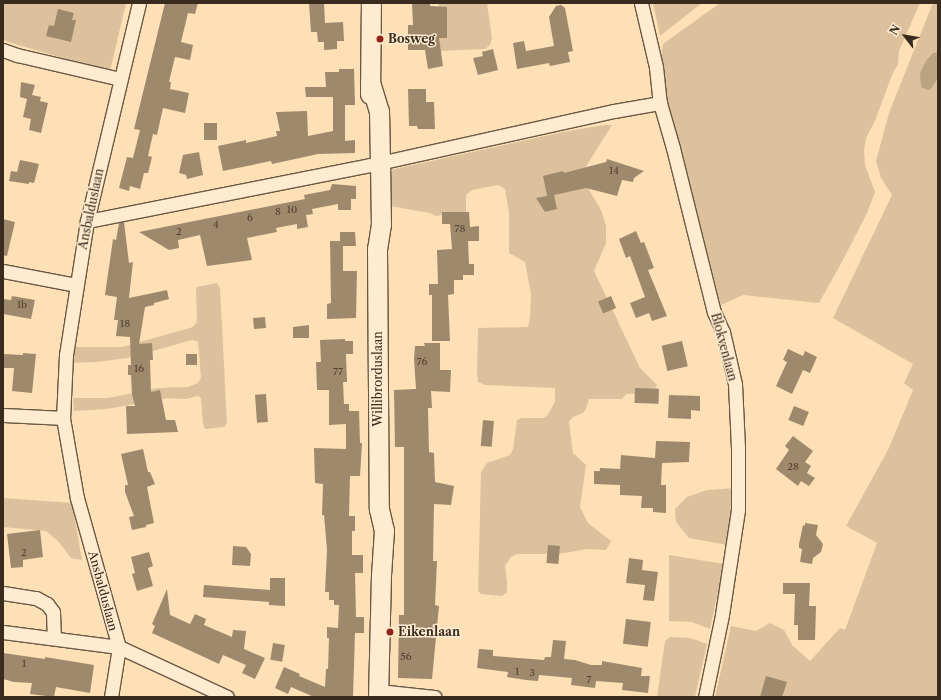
<!DOCTYPE html>
<style>
body{margin:0}
#map{position:relative;width:941px;height:700px;overflow:hidden;background:#fde0b6;font-family:"Libre Caslon Text",serif}
div>[style]{position:absolute}
.green>*{inset:0;background:#dcc19c}
.water>*{inset:0;background:#baa282}
.building>*{inset:0;background:#9f896d;transform-origin:0 0}
.roads{filter:drop-shadow(1px 0 #6a5844) drop-shadow(-1px 0 #6a5844) drop-shadow(0 1px #6a5844) drop-shadow(0 -1px #6a5844)}
.minor>*{height:13px;margin:-6.5px;padding:0 6.5px;transform-origin:6.5px;border-radius:6.5px;background:#feebd0}
.secondary>*{height:19px;margin:-9.5px;padding:0 9.5px;transform-origin:9.5px;border-radius:9.5px;background:#feebd0}
.dots>*{width:11px;height:11px;translate:-50% -50%;box-sizing:border-box;border:2px solid #feebd0;border-radius:50%}
span{translate:-50% -50%;white-space:nowrap;text-align:center;line-height:1.15;-webkit-text-stroke:3px #feebd0;paint-order:stroke}
.number-label{font-size:10px;color:#524232}
.number-label span{-webkit-text-stroke-width:0}
.poi-label{font-size:12px;color:#392b1e;font-weight:700}
.left{translate:0 -50%;text-align:left}
.street-label{font-size:12px;color:#392b1e}
.frame{position:absolute;inset:0;border:4px solid #392b1e;pointer-events:none}
.north{position:absolute;left:885px;top:16px;width:40px;height:40px;-webkit-text-stroke:3px #feebd0;paint-order:stroke;rotate:301deg;font-size:11px;font-weight:700;line-height:16px;text-align:center;color:#392b1e}
.north::after{content:'';display:block;margin:auto;width:14px;height:18px;background:#392b1e;clip-path:polygon(50% 0,100% 100%,50% 72%,0 100%)}
</style>
<div id="map">
<div class="green">
<div style="clip-path:polygon(3px 3px,126px 3px,111px 67px,108px 71px,8px 42px,3px 39px)"></div>
<div style="clip-path:polygon(439px 3px,487px 3px,492px 38px,490px 45px,485px 49px,440px 51px,436px 43px)"></div>
<div style="clip-path:polygon(653px 3px,702px 3px,660px 36px)"></div>
<div style="clip-path:polygon(720px 3px,920px 3px,899px 51px,898px 64px,892px 75px,875px 121px,866px 138px,864px 150px,865px 165px,875px 192px,867px 213px,843px 260px,819px 303px,743px 295px,721px 305px,659px 71px,663px 44px)"></div>
<div style="clip-path:polygon(933px 3px,938px 3px,938px 52px,933px 53px,932px 88px,938px 78px,938px 697px,715px 697px,731px 626px,756px 631px,770px 623px,784px 630px,792px 645px,810px 661px,840px 628px,845px 630px,877px 543px,846px 526px,888px 450px,911px 395px,913px 390px,904px 383px,913px 364px,833px 318px,892px 195px,881px 178px,876px 161px,889px 113px)"></div>
<div style="clip-path:polygon(605px 125px,612px 125px,585px 168px,585px 183px,601px 210px,606px 226px,606px 243px,594px 271px,640px 368px,657px 385px,653px 393px,626px 394px,622px 399px,589px 399px,586px 409px,583px 413px,573px 417px,569px 422px,573px 453px,586px 465px,580px 507px,588px 523px,611px 541px,606px 550px,587px 549px,559px 554px,517px 554px,511px 557px,505px 566px,507px 583px,507px 592px,502px 596px,481px 594px,478px 591px,481px 472px,487px 463px,510px 455px,513px 449px,517px 420px,522px 418px,543px 418px,547px 416px,555px 402px,555px 388px,485px 385px,478px 382px,477px 375px,478px 328px,528px 327px,530px 317px,531px 294px,525px 262px,509px 253px,509px 212px,505px 189px,498px 185px,472px 190px,466px 195px,466px 212px,435px 216px,430px 213px,390px 206px,390px 170px,563px 132px)"></div>
<div style="clip-path:polygon(217px 283px,220px 288px,227px 423px,224px 427px,205px 429px,203px 424px,201px 398px,198px 396px,186px 399px,167px 398px,107px 409px,74px 411px,73px 398px,108px 398px,158px 388px,188px 387px,198px 383px,201px 378px,198px 342px,192px 340px,128px 358px,96px 362px,72px 363px,72px 347px,122px 347px,193px 327px,197px 322px,196px 289px,197px 287px)"></div>
<div style="clip-path:polygon(735px 488px,728px 545px,689px 538px,676px 522px,675px 509px,687px 497px,707px 490px)"></div>
<div style="clip-path:polygon(3px 498px,72px 503px,82px 560px,71px 558px,58px 541px,46px 531px,3px 527px)"></div>
<div style="clip-path:polygon(669px 555px,724px 564px,710px 629px,692px 622px,669px 621px)"></div>
<div style="clip-path:polygon(670px 637px,690px 638px,707px 644px,695px 697px,657px 697px,665px 641px)"></div>
</div>
<div class="water">
<div style="clip-path:polygon(938px 52px,938px 78px,932px 88px,928px 90px,921px 87px,920px 73px,926px 61px,933px 53px)"></div>
</div>
<div class="building">
<div style="clip-path:polygon(165px 3px,198px 3px,195px 14px,188px 13px,181px 42px,193px 45px,190px 60px,175px 57px,169px 82px,171px 82px,170px 89px,189px 93px,185px 113px,163px 108px,157px 135px,153px 134px,148px 156px,152px 157px,148px 173px,144px 173px,140px 189px,130px 186px,129px 191px,119px 188px,127px 157px,133px 158px,140px 130px,134px 129px)"></div>
<div style="clip-path:polygon(309px 3px,324px 3px,325px 23px,343px 22px,344px 41px,337px 41px,337px 49px,324px 50px,324px 42px,318px 42px,317px 32px,311px 32px)"></div>
<div style="clip-path:polygon(412px 3px,430px 3px,430px 6px,447px 7px,447px 38px,439px 38px,443px 66px,428px 69px,425px 50px,408px 50px,408px 25px,413px 25px)"></div>
<div style="clip-path:polygon(561px 5px,565px 8px,573px 51px,568px 52px,570px 62px,550px 66px,549px 63px,517px 69px,513px 43px,524px 41px,526px 51px,554px 46px,549px 17px,556px 6px)"></div>
<div style="clip-path:polygon(58px 9px,74px 13px,72px 20px,76px 20px,71px 42px,46px 36px,49px 25px,54px 26px)"></div>
<div style="clip-path:polygon(493px 49px,498px 70px,478px 75px,473px 58px,483px 56px,482px 52px)"></div>
<div style="clip-path:polygon(339px 69px,354px 69px,355px 105px,345px 105px,345px 141px,355px 140px,355px 153px,318px 154px,272px 164px,271px 161px,223px 171px,218px 146px,246px 140px,246px 143px,277px 136px,276px 131px,280px 131px,276px 112px,307px 111px,308px 136px,333px 131px,333px 97px,306px 97px,305px 87px,326px 87px,325px 72px,339px 72px)"></div>
<div style="clip-path:polygon(21px 82px,35px 85px,32px 95px,41px 97px,40px 101px,48px 103px,41px 133px,29px 130px,31px 119px,23px 117px,27px 99px,20px 97px)"></div>
<div style="clip-path:polygon(408px 89px,426px 89px,426px 102px,434px 102px,435px 129px,418px 129px,417px 126px,409px 126px)"></div>
<div style="left:217px;top:123px;width:17px;height:13px;rotate:90deg"></div>
<div style="clip-path:polygon(199px 152px,203px 175px,187px 179px,186px 175px,179px 173px,183px 155px)"></div>
<div style="clip-path:polygon(607px 159px,644px 171px,634px 178px,633px 182px,622px 180px,617px 196px,586px 188px,554px 195px,557px 209px,545px 212px,536px 198px,547px 196px,543px 176px,563px 171px,564px 173px,606px 162px)"></div>
<div style="clip-path:polygon(20px 160px,39px 164px,34px 183px,29px 182px,29px 184px,9px 181px,11px 171px,17px 172px)"></div>
<div style="clip-path:polygon(332px 184px,356px 186px,356px 199px,351px 199px,351px 210px,338px 210px,338px 204px,312px 209px,313px 214px,306px 215px,308px 227px,297px 229px,297px 224px,276px 228px,277px 232px,247px 238px,252px 260px,207px 266px,200px 235px,178px 240px,179px 248px,169px 250px,139px 232px,305px 199px,304px 195px,330px 190px)"></div>
<div style="clip-path:polygon(442px 212px,469px 212px,470px 227px,479px 226px,479px 241px,468px 241px,469px 264px,474px 264px,474px 275px,463px 275px,463px 280px,454px 280px,454px 294px,448px 295px,450px 341px,432px 341px,432px 295px,429px 295px,429px 284px,438px 284px,437px 250px,452px 249px,450px 224px,442px 224px)"></div>
<div style="clip-path:polygon(3px 219px,15px 222px,7px 256px,3px 255px)"></div>
<div style="clip-path:polygon(124px 222px,129px 263px,133px 262px,129px 298px,167px 290px,169px 299px,154px 303px,154px 305px,145px 307px,139px 344px,152px 343px,153px 360px,150px 360px,151px 392px,160px 390px,166px 420px,175px 420px,178px 432px,127px 434px,126px 406px,135px 406px,132px 394px,131px 375px,128px 375px,128px 365px,131px 365px,130px 337px,116px 336px,118px 320px,114px 320px,117px 297px,105px 295px,113px 239px,116px 240px,119px 223px)"></div>
<div style="clip-path:polygon(636px 231px,641px 243px,644px 242px,654px 268px,648px 270px,667px 316px,652px 321px,649px 313px,636px 318px,630px 303px,645px 297px,630px 256px,626px 258px,619px 239px)"></div>
<div style="clip-path:polygon(340px 232px,355px 232px,356px 246px,343px 246px,343px 271px,357px 271px,356px 318px,327px 319px,327px 304px,331px 303px,330px 241px,340px 241px)"></div>
<div style="clip-path:polygon(12px 296px,35px 300px,31px 319px,3px 314px,3px 299px,11px 300px)"></div>
<div style="left:611px;top:296px;width:13px;height:14px;rotate:67deg"></div>
<div style="left:265px;top:317px;width:11px;height:12px;rotate:85deg"></div>
<div style="clip-path:polygon(309px 325px,309px 338px,293px 338px,293px 327px)"></div>
<div style="clip-path:polygon(345px 339px,345px 341px,353px 341px,353px 354px,346px 354px,347px 382px,343px 382px,344px 404px,349px 404px,349px 411px,359px 411px,360px 443px,362px 443px,360px 476px,350px 476px,349px 516px,355px 516px,355px 531px,352px 531px,352px 555px,363px 555px,363px 573px,355px 573px,356px 617px,364px 617px,364px 633px,355px 633px,353px 697px,314px 697px,291px 687px,288px 694px,275px 688px,284px 667px,300px 674px,299px 676px,325px 687px,326px 669px,328px 669px,329px 638px,327px 638px,327px 627px,338px 628px,339px 605px,334px 605px,334px 600px,329px 600px,329px 592px,325px 592px,327px 550px,324px 515px,322px 515px,323px 484px,315px 483px,314px 448px,346px 449px,346px 424px,329px 425px,329px 390px,317px 390px,316px 362px,321px 362px,320px 340px)"></div>
<div style="left:682px;top:341px;width:26px;height:21px;rotate:77deg"></div>
<div style="clip-path:polygon(424px 343px,440px 343px,440px 370px,451px 370px,450px 392px,431px 391px,432px 408px,428px 408px,429px 452px,434px 453px,435px 482px,454px 486px,451px 505px,434px 504px,433px 561px,437px 561px,435px 605px,439px 606px,432px 679px,398px 678px,399px 615px,404px 615px,404px 447px,395px 447px,394px 390px,416px 389px,414px 359px,415px 346px,425px 346px)"></div>
<div style="clip-path:polygon(788px 349px,803px 356px,805px 351px,817px 357px,810px 373px,803px 370px,792px 394px,776px 386px,787px 362px,783px 360px)"></div>
<div style="clip-path:polygon(23px 353px,36px 354px,32px 393px,12px 391px,14px 368px,3px 368px,3px 354px,23px 355px)"></div>
<div style="left:186px;top:354px;width:11px;height:11px"></div>
<div style="left:635px;top:388px;width:24px;height:15px;rotate:2deg"></div>
<div style="left:266px;top:394px;width:28px;height:11px;rotate:86deg"></div>
<div style="clip-path:polygon(669px 395px,700px 396px,700px 411px,691px 410px,691px 419px,668px 418px)"></div>
<div style="left:794px;top:406px;width:16px;height:15px;rotate:22deg"></div>
<div style="left:483px;top:420px;width:11px;height:26px;rotate:5deg"></div>
<div style="clip-path:polygon(793px 436px,813px 451px,805px 462px,811px 466px,807px 473px,815px 478px,809px 486px,801px 481px,798px 486px,776px 469px,789px 450px,785px 446px)"></div>
<div style="clip-path:polygon(656px 441px,690px 442px,689px 462px,662px 463px,661px 485px,666px 485px,666px 513px,653px 512px,653px 508px,641px 508px,642px 496px,620px 495px,620px 485px,594px 484px,594px 471px,600px 471px,600px 468px,620px 469px,621px 455px,655px 458px)"></div>
<div style="clip-path:polygon(143px 449px,148px 472px,150px 472px,155px 484px,147px 487px,154px 523px,146px 525px,146px 527px,132px 530px,129px 517px,134px 516px,125px 492px,125px 485px,128px 485px,121px 454px)"></div>
<div style="clip-path:polygon(805px 523px,818px 525px,816px 535px,823px 544px,821px 552px,813px 558px,812px 564px,800px 562px,802px 549px,799px 548px,799px 544px,803px 525px,805px 526px)"></div>
<div style="clip-path:polygon(40px 530px,43px 557px,23px 560px,23px 567px,11px 568px,7px 534px)"></div>
<div style="left:548px;top:545px;width:12px;height:18px;rotate:5deg"></div>
<div style="clip-path:polygon(233px 546px,246px 547px,251px 554px,250px 566px,232px 565px)"></div>
<div style="clip-path:polygon(149px 552px,153px 566px,148px 568px,153px 586px,137px 591px,132px 574px,135px 573px,131px 557px)"></div>
<div style="clip-path:polygon(629px 558px,643px 560px,642px 570px,658px 572px,654px 601px,643px 600px,645px 585px,626px 583px)"></div>
<div style="clip-path:polygon(270px 578px,285px 578px,285px 606px,269px 605px,269px 602px,203px 597px,204px 585px,270px 590px)"></div>
<div style="clip-path:polygon(783px 583px,810px 583px,809px 606px,816px 606px,815px 640px,798px 640px,798px 625px,794px 625px,795px 594px,783px 594px)"></div>
<div style="clip-path:polygon(167px 589px,170px 615px,190px 624px,195px 614px,206px 619px,204px 625px,232px 637px,233px 630px,246px 631px,244px 649px,265px 658px,255px 679px,242px 673px,246px 665px,223px 655px,219px 664px,152px 633px,155px 626px,152px 624px)"></div>
<div style="left:626px;top:619px;width:25px;height:25px;rotate:7deg"></div>
<div style="clip-path:polygon(553px 640px,566px 641px,564px 659px,575px 660px,591px 665px,602px 665px,602px 661px,642px 668px,641px 676px,650px 676px,648px 693px,622px 690px,623px 683px,596px 681px,595px 688px,571px 685px,572px 678px,539px 675px,538px 681px,526px 680px,507px 677px,508px 672px,477px 668px,479px 649px,493px 650px,493px 656px,544px 660px,545px 657px,551px 657px)"></div>
<div style="left:273px;top:643px;width:12px;height:17px;rotate:9deg"></div>
<div style="clip-path:polygon(3px 653px,45px 659px,45px 657px,94px 665px,90px 693px,56px 687px,54px 697px,30px 694px,32px 683px,14px 682px,3px 679px)"></div>
<div style="clip-path:polygon(766px 676px,787px 682px,782px 697px,760px 697px)"></div>
</div>
<div class="roads">
<div class="minor">
<div style="left:139px;top:3px;width:224px;rotate:103.4deg"></div>
<div style="left:87px;top:221px;width:136px;rotate:98.9deg"></div>
<div style="left:66px;top:355px;width:63px;rotate:92.7deg"></div>
<div style="left:63px;top:418px;width:81px;rotate:80.1deg"></div>
<div style="left:77px;top:498px;width:155px;rotate:74.3deg"></div>
<div style="left:119px;top:647px;width:119px;rotate:24.8deg"></div>
<div style="left:641px;top:3px;width:66px;rotate:76.8deg"></div>
<div style="left:656px;top:67px;width:36px;rotate:84deg"></div>
<div style="left:660px;top:103px;width:47px;rotate:73.9deg"></div>
<div style="left:673px;top:148px;width:169px;rotate:76deg"></div>
<div style="left:714px;top:312px;width:22px;rotate:66deg"></div>
<div style="left:723px;top:332px;width:53px;rotate:77deg"></div>
<div style="left:735px;top:384px;width:63px;rotate:87.3deg"></div>
<div style="left:738px;top:447px;width:63px;rotate:90deg"></div>
<div style="left:738px;top:510px;width:106px;rotate:98.7deg"></div>
<div style="left:722px;top:615px;width:84px;rotate:101.7deg"></div>
<div style="left:3px;top:50px;width:15px;rotate:20deg"></div>
<div style="left:17px;top:55px;width:106px;rotate:13.1deg"></div>
<div style="left:87px;top:221px;width:288px;rotate:-11.2deg"></div>
<div style="left:370px;top:165px;width:250px;rotate:-12.5deg"></div>
<div style="left:614px;top:111px;width:47px;rotate:-9.9deg"></div>
<div style="left:3px;top:271px;width:74px;rotate:10.9deg"></div>
<div style="left:3px;top:415px;width:60px;rotate:2.9deg"></div>
<div style="left:3px;top:593px;width:33px;rotate:9deg"></div>
<div style="left:36px;top:598px;width:13px;rotate:29deg"></div>
<div style="left:47px;top:604px;width:10px;rotate:53deg"></div>
<div style="left:53px;top:612px;width:25px;rotate:88deg"></div>
<div style="left:3px;top:632px;width:117px;rotate:7.4deg"></div>
<div style="left:119px;top:647px;width:51px;rotate:99.1deg"></div>
<div style="left:378px;top:691px;width:57px;rotate:6deg"></div>
</div>
<div class="secondary">
<div style="left:370px;top:82px;width:30px;rotate:73deg"></div>
<div style="left:379px;top:111px;width:51px;rotate:88.9deg"></div>
<div style="left:380px;top:162px;width:62px;rotate:89.1deg"></div>
<div style="left:381px;top:224px;width:25px;rotate:99deg"></div>
<div style="left:377px;top:249px;width:260px;rotate:89.6deg"></div>
<div style="left:379px;top:509px;width:22px;rotate:77deg"></div>
<div style="left:384px;top:530px;width:45px;rotate:93.8deg"></div>
<div style="left:381px;top:575px;width:122px;rotate:91.4deg"></div>
<div style="left:370px;top:94px;width:91px;rotate:-89.4deg"></div>
</div>
</div>
<div class="dots">
<div style="left:380px;top:39px;background:#8f2418"></div>
<div style="left:390px;top:632px;background:#8f2418"></div>
</div>
<div class="number-label">
<span style="left:614px;top:171px">14</span>
<span style="left:292px;top:210px">10</span>
<span style="left:278px;top:212px">8</span>
<span style="left:250px;top:218px">6</span>
<span style="left:216px;top:225px">4</span>
<span style="left:460px;top:229px">78</span>
<span style="left:179px;top:232px">2</span>
<span style="left:22px;top:305px">1b</span>
<span style="left:125px;top:324px">18</span>
<span style="left:422px;top:362px">76</span>
<span style="left:139px;top:369px">16</span>
<span style="left:338px;top:372px">77</span>
<span style="left:793px;top:467px">28</span>
<span style="left:24px;top:553px">2</span>
<span style="left:406px;top:657px">56</span>
<span style="left:24px;top:664px">1</span>
<span style="left:517px;top:672px">1</span>
<span style="left:532px;top:673px">3</span>
<span style="left:589px;top:680px">7</span>
</div>
<div class="poi-label">
<span class="left" style="left:388px;top:39px">Bosweg</span>
<span class="left" style="left:398px;top:632px">Eikenlaan</span>
</div>
<div class="street-label">
<span style="left:91px;top:209px;rotate:-78deg">Ansbalduslaan</span>
<span style="left:724px;top:347px;rotate:75deg">Blokvenlaan</span>
<span style="left:378px;top:379px;rotate:-90deg">Willibrorduslaan</span>
<span style="left:103px;top:591px;rotate:75deg">Ansbalduslaan</span>
</div>
<div class="frame"></div>
<div class="north">N</div>
</div>
